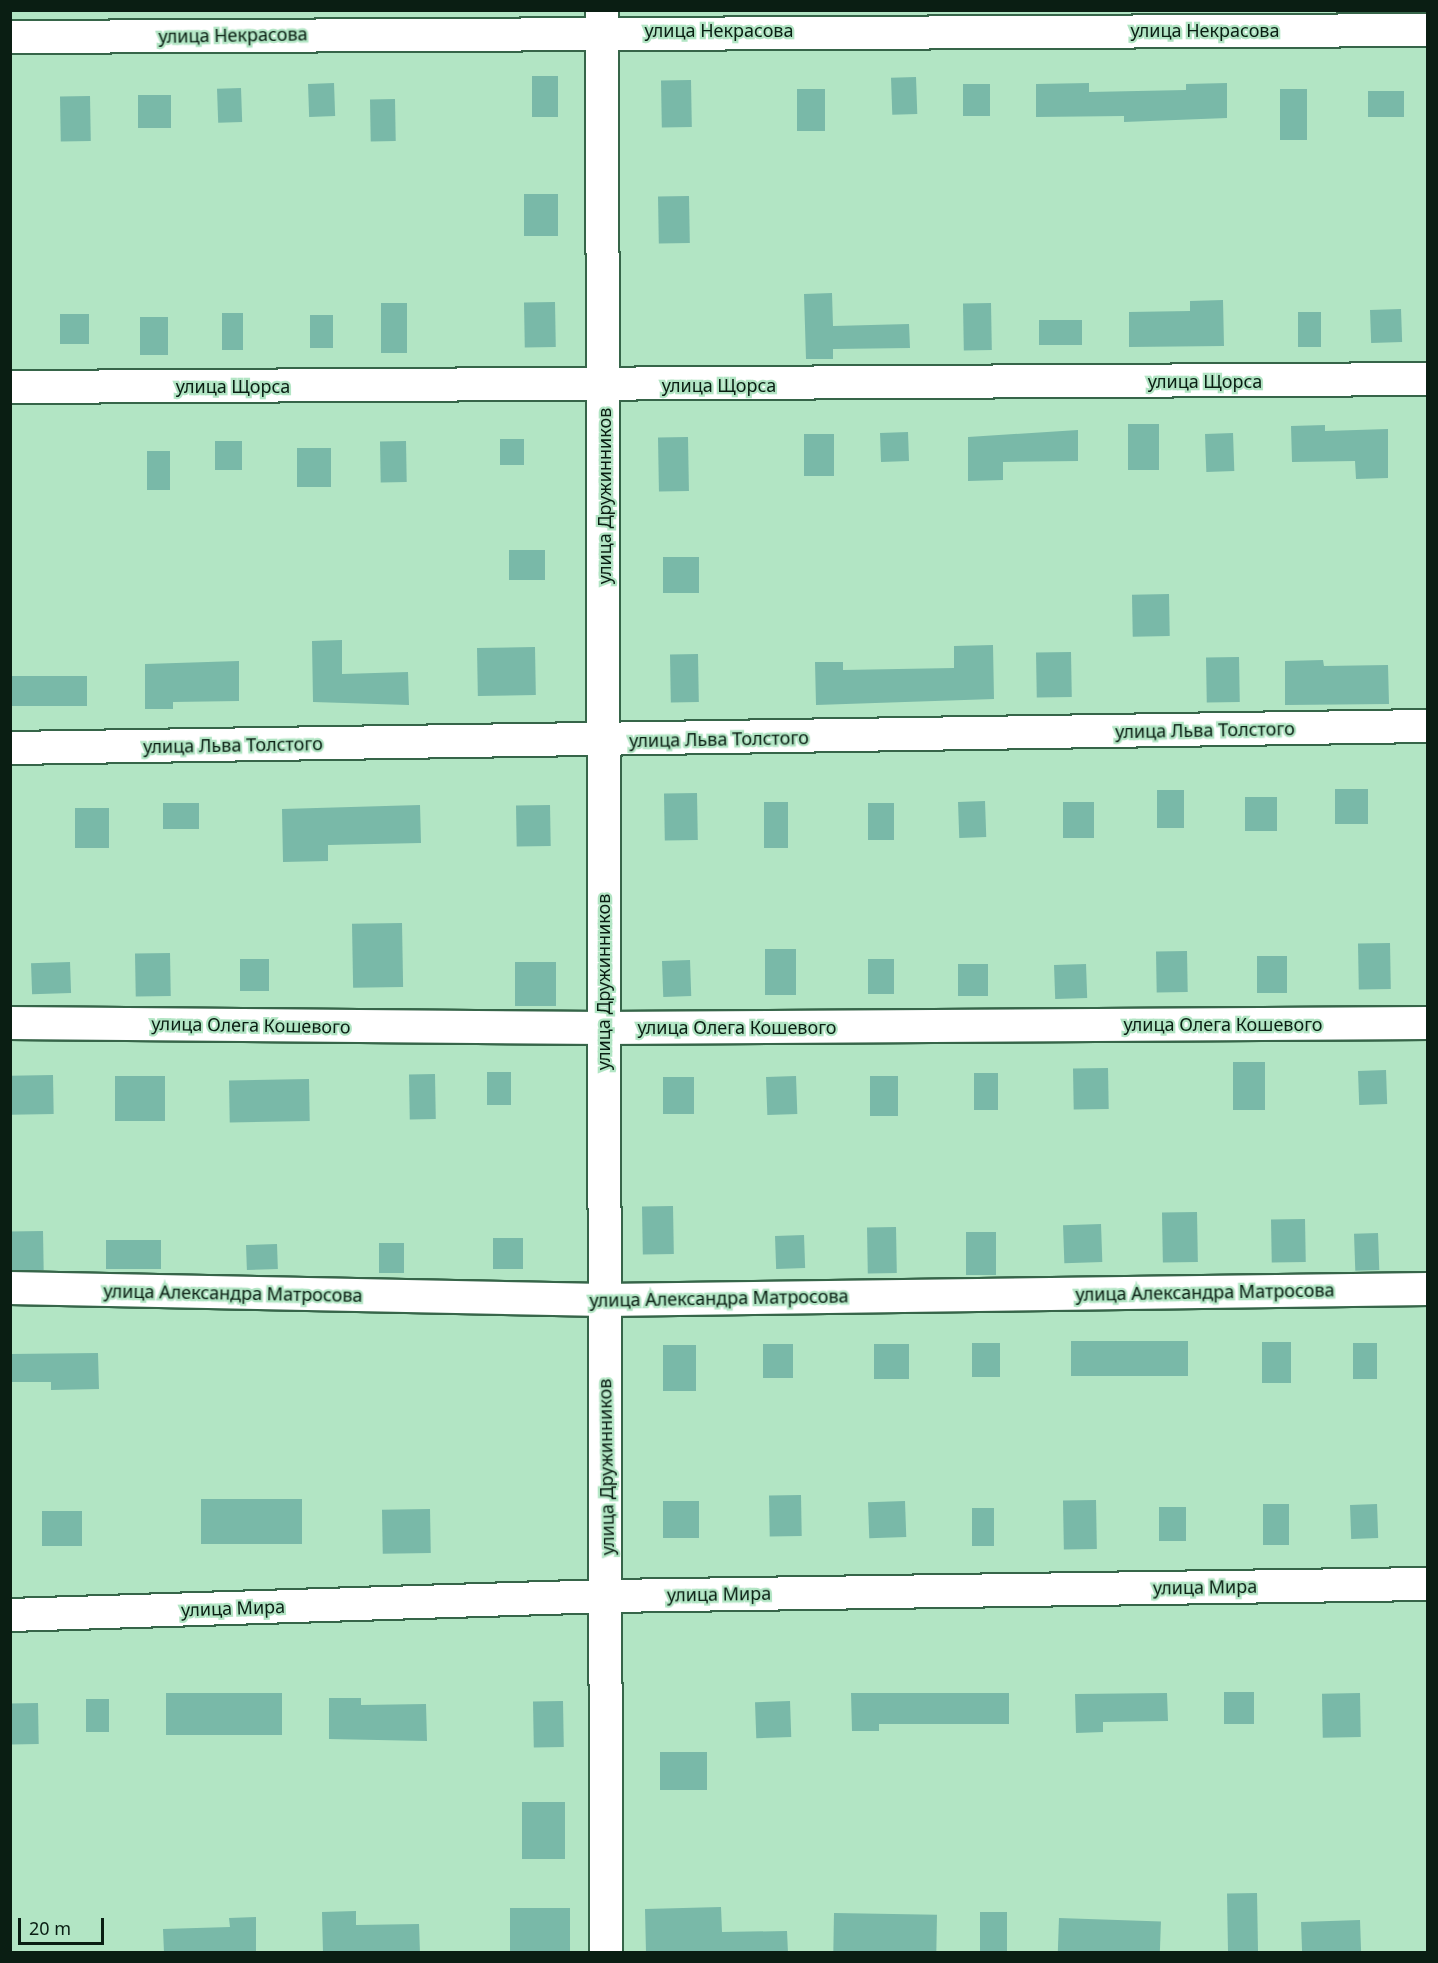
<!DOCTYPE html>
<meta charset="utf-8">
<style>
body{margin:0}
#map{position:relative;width:1438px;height:1963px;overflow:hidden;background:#b2e5c4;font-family:"Noto Sans",sans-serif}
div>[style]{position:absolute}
.building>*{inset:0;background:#79b9a8;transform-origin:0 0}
.roads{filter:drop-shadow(2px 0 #366549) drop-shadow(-2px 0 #366549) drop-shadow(0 2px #366549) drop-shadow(0 -2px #366549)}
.minor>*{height:32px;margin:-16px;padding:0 16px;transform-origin:16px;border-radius:16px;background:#fff}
span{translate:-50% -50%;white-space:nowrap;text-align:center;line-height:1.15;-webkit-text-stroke:4.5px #b2e5c4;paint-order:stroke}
.street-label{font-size:18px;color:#0a1e13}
.frame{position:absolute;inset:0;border:12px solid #0a1e13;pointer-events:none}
.scale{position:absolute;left:18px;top:1918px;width:86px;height:27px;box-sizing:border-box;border:3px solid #0a1e13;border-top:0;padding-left:8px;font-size:18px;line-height:21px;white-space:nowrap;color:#0a1e13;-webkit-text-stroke:4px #b2e5c4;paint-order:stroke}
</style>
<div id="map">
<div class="building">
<div style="left:558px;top:76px;width:41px;height:26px;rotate:90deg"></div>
<div style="left:916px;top:77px;width:37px;height:25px;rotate:88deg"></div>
<div style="left:691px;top:80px;width:47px;height:30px;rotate:89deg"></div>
<div style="left:334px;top:83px;width:33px;height:26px;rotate:88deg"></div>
<div style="clip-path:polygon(1089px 83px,1089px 92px,1186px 90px,1186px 84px,1227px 83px,1227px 118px,1124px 122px,1124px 116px,1036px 117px,1036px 84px)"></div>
<div style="left:963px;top:84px;width:27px;height:32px"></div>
<div style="left:241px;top:88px;width:34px;height:24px;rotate:88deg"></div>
<div style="left:797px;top:89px;width:28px;height:42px"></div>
<div style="left:1280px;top:89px;width:27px;height:51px"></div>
<div style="left:1368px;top:91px;width:36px;height:26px"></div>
<div style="left:138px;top:95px;width:33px;height:33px"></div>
<div style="left:90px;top:96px;width:45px;height:30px;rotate:89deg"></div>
<div style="left:395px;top:99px;width:42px;height:25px;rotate:89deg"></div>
<div style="left:524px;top:194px;width:34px;height:42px"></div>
<div style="left:689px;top:196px;width:47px;height:31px;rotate:89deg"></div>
<div style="clip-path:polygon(832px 293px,833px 326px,909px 324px,910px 348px,833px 349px,833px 359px,806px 359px,804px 294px)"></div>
<div style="clip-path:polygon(1223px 300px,1224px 346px,1129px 347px,1129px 312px,1190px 311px,1190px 301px)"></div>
<div style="left:555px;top:302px;width:45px;height:31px;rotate:89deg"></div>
<div style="left:381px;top:303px;width:26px;height:50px"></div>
<div style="left:991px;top:303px;width:47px;height:28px;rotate:89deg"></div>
<div style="left:1401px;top:309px;width:33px;height:31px;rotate:88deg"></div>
<div style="left:1298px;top:312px;width:23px;height:35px"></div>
<div style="left:222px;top:313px;width:21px;height:37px"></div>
<div style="left:60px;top:314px;width:29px;height:30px"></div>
<div style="left:310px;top:315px;width:23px;height:33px"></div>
<div style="left:140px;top:317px;width:28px;height:38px"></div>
<div style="left:1082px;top:320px;width:25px;height:43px;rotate:90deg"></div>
<div style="left:1128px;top:424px;width:31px;height:46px"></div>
<div style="clip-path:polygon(1325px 425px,1325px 431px,1388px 429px,1388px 478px,1356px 479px,1355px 461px,1292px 462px,1291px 426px)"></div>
<div style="clip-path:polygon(1078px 430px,1078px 461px,1003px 462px,1003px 480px,968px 481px,968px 437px)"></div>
<div style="left:908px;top:432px;width:29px;height:28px;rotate:88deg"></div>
<div style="left:1233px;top:433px;width:38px;height:28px;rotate:88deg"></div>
<div style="left:804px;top:434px;width:30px;height:42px"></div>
<div style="left:688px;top:437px;width:54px;height:30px;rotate:89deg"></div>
<div style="left:500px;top:439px;width:24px;height:26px"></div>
<div style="left:215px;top:441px;width:27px;height:29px"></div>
<div style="left:406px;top:441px;width:41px;height:26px;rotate:89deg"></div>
<div style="left:297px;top:448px;width:34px;height:39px"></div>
<div style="left:147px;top:451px;width:23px;height:39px"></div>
<div style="left:545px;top:550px;width:30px;height:36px;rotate:90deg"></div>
<div style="left:699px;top:557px;width:36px;height:36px;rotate:90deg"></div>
<div style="left:1169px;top:594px;width:42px;height:37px;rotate:89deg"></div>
<div style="clip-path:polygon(342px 640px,342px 674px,408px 672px,409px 705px,313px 702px,312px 641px)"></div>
<div style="clip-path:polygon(993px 645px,994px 699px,816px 705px,815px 662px,843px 662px,843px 670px,954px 668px,954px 646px)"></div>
<div style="left:535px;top:647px;width:48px;height:58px;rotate:89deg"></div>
<div style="left:1071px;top:652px;width:45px;height:35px;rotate:89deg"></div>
<div style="left:698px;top:654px;width:48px;height:28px;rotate:89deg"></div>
<div style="left:1239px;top:657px;width:45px;height:33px;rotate:89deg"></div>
<div style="clip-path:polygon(1323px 660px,1324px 666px,1388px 665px,1389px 704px,1285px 705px,1285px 661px)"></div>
<div style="clip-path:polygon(239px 661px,239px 701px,173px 702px,173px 709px,145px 709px,145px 664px)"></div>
<div style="left:87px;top:676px;width:30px;height:77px;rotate:90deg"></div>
<div style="left:1335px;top:789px;width:33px;height:35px"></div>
<div style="left:1157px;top:790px;width:27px;height:38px"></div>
<div style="left:697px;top:793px;width:47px;height:33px;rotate:89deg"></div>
<div style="left:1277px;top:797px;width:34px;height:32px;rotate:90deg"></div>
<div style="left:985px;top:801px;width:36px;height:27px;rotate:88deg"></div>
<div style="left:764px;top:802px;width:24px;height:46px"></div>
<div style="left:1094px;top:802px;width:36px;height:31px;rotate:90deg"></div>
<div style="left:199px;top:803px;width:26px;height:36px;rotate:90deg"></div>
<div style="left:894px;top:803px;width:37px;height:26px;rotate:90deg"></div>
<div style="clip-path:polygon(420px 805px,421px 843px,328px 845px,328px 861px,283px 862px,282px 809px)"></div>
<div style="left:550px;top:805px;width:41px;height:34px;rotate:89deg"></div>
<div style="left:75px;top:808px;width:34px;height:40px"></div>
<div style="left:402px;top:923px;width:64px;height:50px;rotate:89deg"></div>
<div style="left:1390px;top:943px;width:46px;height:32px;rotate:89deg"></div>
<div style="left:796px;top:949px;width:46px;height:31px;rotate:90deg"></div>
<div style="left:1187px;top:951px;width:41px;height:31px;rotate:89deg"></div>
<div style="left:170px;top:953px;width:43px;height:35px;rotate:89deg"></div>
<div style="left:1257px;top:956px;width:30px;height:37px"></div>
<div style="left:240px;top:959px;width:29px;height:32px"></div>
<div style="left:868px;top:959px;width:26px;height:35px"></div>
<div style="left:690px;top:960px;width:36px;height:28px;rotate:88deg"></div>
<div style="left:70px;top:962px;width:31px;height:39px;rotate:88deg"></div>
<div style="left:556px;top:962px;width:44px;height:41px;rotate:90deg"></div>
<div style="left:988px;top:964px;width:32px;height:30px;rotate:90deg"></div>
<div style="left:1086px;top:964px;width:34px;height:32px;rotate:88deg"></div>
<div style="left:1233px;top:1062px;width:32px;height:48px"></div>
<div style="left:1108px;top:1068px;width:41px;height:35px;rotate:89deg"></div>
<div style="left:1386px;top:1070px;width:34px;height:28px;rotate:88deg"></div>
<div style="left:487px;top:1072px;width:24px;height:33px"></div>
<div style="left:974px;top:1073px;width:24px;height:37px"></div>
<div style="left:435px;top:1074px;width:45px;height:26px;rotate:89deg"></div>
<div style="left:53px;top:1075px;width:39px;height:43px;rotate:89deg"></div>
<div style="left:115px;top:1076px;width:50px;height:45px"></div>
<div style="left:796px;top:1076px;width:38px;height:30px;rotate:88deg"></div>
<div style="left:870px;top:1076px;width:28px;height:40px"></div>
<div style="left:694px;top:1077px;width:37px;height:31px;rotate:90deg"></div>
<div style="left:309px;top:1079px;width:42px;height:80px;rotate:89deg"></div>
<div style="left:673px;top:1206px;width:48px;height:31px;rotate:89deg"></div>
<div style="left:1197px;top:1212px;width:50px;height:35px;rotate:89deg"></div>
<div style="left:1305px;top:1219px;width:43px;height:34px;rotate:89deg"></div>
<div style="left:1101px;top:1224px;width:38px;height:38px;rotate:88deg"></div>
<div style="left:896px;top:1227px;width:46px;height:29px;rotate:89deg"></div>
<div style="left:43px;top:1231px;width:39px;height:33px;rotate:89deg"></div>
<div style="left:966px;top:1232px;width:30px;height:43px"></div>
<div style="left:1378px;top:1233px;width:37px;height:24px;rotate:88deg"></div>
<div style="left:804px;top:1235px;width:33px;height:29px;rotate:88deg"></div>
<div style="left:523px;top:1238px;width:31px;height:30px;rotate:90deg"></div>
<div style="left:161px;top:1240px;width:29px;height:55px;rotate:90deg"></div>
<div style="left:379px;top:1243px;width:25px;height:30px"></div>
<div style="left:277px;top:1244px;width:25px;height:31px;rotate:88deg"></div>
<div style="left:1071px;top:1341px;width:117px;height:35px"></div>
<div style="left:1262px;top:1342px;width:29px;height:41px"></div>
<div style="left:1000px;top:1343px;width:34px;height:28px;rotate:90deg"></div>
<div style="left:1353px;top:1343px;width:24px;height:36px"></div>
<div style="left:793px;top:1344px;width:34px;height:30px;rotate:90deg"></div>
<div style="left:874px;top:1344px;width:35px;height:35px"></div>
<div style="left:696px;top:1345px;width:46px;height:33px;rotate:90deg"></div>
<div style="clip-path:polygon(98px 1353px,99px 1389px,51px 1390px,51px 1382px,10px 1382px,10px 1354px)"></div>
<div style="left:801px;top:1495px;width:41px;height:32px;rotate:89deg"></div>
<div style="left:302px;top:1499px;width:45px;height:101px;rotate:90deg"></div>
<div style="left:1096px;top:1500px;width:49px;height:33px;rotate:89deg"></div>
<div style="left:699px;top:1501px;width:37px;height:36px;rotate:90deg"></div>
<div style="left:905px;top:1501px;width:36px;height:37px;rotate:88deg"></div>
<div style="left:1263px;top:1504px;width:26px;height:41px"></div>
<div style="left:1377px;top:1504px;width:34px;height:27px;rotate:88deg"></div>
<div style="left:1159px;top:1507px;width:27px;height:34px"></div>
<div style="left:972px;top:1508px;width:22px;height:38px"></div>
<div style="left:430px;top:1509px;width:44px;height:48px;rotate:89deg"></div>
<div style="left:42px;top:1511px;width:40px;height:35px"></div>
<div style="left:1224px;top:1692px;width:30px;height:32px"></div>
<div style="left:282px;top:1693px;width:42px;height:116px;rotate:90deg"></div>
<div style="clip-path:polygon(851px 1693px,1009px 1693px,1009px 1724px,879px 1724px,879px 1731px,852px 1731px)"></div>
<div style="clip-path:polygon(1167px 1693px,1168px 1721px,1103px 1722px,1103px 1732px,1076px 1733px,1075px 1694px)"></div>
<div style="left:1360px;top:1693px;width:44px;height:38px;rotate:89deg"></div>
<div style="clip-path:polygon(329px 1698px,361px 1698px,361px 1705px,426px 1704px,427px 1741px,329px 1739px)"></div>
<div style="left:86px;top:1699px;width:23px;height:33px"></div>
<div style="left:563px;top:1701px;width:46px;height:30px;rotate:89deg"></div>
<div style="left:790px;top:1701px;width:36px;height:35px;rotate:88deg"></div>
<div style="left:38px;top:1703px;width:41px;height:28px;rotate:89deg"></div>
<div style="left:660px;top:1752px;width:47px;height:38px"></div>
<div style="left:522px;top:1802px;width:43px;height:57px"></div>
<div style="left:1257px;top:1893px;width:58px;height:30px;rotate:89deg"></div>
<div style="clip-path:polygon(721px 1907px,722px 1932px,787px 1931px,788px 1953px,646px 1953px,645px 1909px)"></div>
<div style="left:570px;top:1908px;width:45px;height:60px;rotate:90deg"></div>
<div style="clip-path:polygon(356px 1911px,356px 1925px,419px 1924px,420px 1953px,323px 1953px,322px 1912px)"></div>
<div style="left:1007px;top:1912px;width:41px;height:27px;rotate:90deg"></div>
<div style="left:834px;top:1913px;width:103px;height:39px;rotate:1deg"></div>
<div style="clip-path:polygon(256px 1917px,256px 1953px,164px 1953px,163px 1929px,230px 1927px,229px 1918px)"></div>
<div style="left:1059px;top:1918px;width:102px;height:35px;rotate:2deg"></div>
<div style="left:1360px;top:1920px;width:32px;height:59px;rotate:88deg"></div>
</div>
<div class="roads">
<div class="minor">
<div style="left:602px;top:10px;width:1942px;rotate:89.88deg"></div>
<div style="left:10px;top:37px;width:1418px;rotate:-0.28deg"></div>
<div style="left:10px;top:387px;width:1418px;rotate:-0.32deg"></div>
<div style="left:10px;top:748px;width:1418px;rotate:-0.89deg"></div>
<div style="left:10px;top:1023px;width:593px;rotate:0.48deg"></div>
<div style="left:603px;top:1028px;width:825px;rotate:-0.35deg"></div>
<div style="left:10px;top:1288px;width:594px;rotate:1.16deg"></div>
<div style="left:604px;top:1300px;width:824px;rotate:-0.76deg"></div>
<div style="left:10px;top:1615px;width:598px;rotate:-1.82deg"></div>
<div style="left:608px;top:1596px;width:820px;rotate:-0.84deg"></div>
</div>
</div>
<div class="street-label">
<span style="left:719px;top:30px">улица Некрасова</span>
<span style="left:1205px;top:30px">улица Некрасова</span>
<span style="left:233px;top:35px;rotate:-1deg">улица Некрасова</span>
<span style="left:1205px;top:381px">улица Щорса</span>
<span style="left:719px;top:385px">улица Щорса</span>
<span style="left:233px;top:386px">улица Щорса</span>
<span style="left:604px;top:496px;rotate:-90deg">улица Дружинников</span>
<span style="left:1205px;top:730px;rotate:-1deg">улица Льва Толстого</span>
<span style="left:719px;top:739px;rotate:-1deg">улица Льва Толстого</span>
<span style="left:233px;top:745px;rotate:-1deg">улица Льва Толстого</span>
<span style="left:603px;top:982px;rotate:-90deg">улица Дружинников</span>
<span style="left:1223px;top:1024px">улица Олега Кошевого</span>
<span style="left:251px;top:1025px;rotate:1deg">улица Олега Кошевого</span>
<span style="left:737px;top:1027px">улица Олега Кошевого</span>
<span style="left:1205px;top:1292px;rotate:-1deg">улица Александра Матросова</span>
<span style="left:233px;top:1293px;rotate:1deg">улица Александра Матросова</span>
<span style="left:719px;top:1298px;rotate:-1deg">улица Александра Матросова</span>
<span style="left:606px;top:1467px;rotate:-91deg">улица Дружинников</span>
<span style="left:1205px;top:1587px;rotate:-1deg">улица Мира</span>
<span style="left:719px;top:1594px;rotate:-1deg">улица Мира</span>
<span style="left:233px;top:1608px;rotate:-2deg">улица Мира</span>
</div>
<div class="frame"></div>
<div class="scale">20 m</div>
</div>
